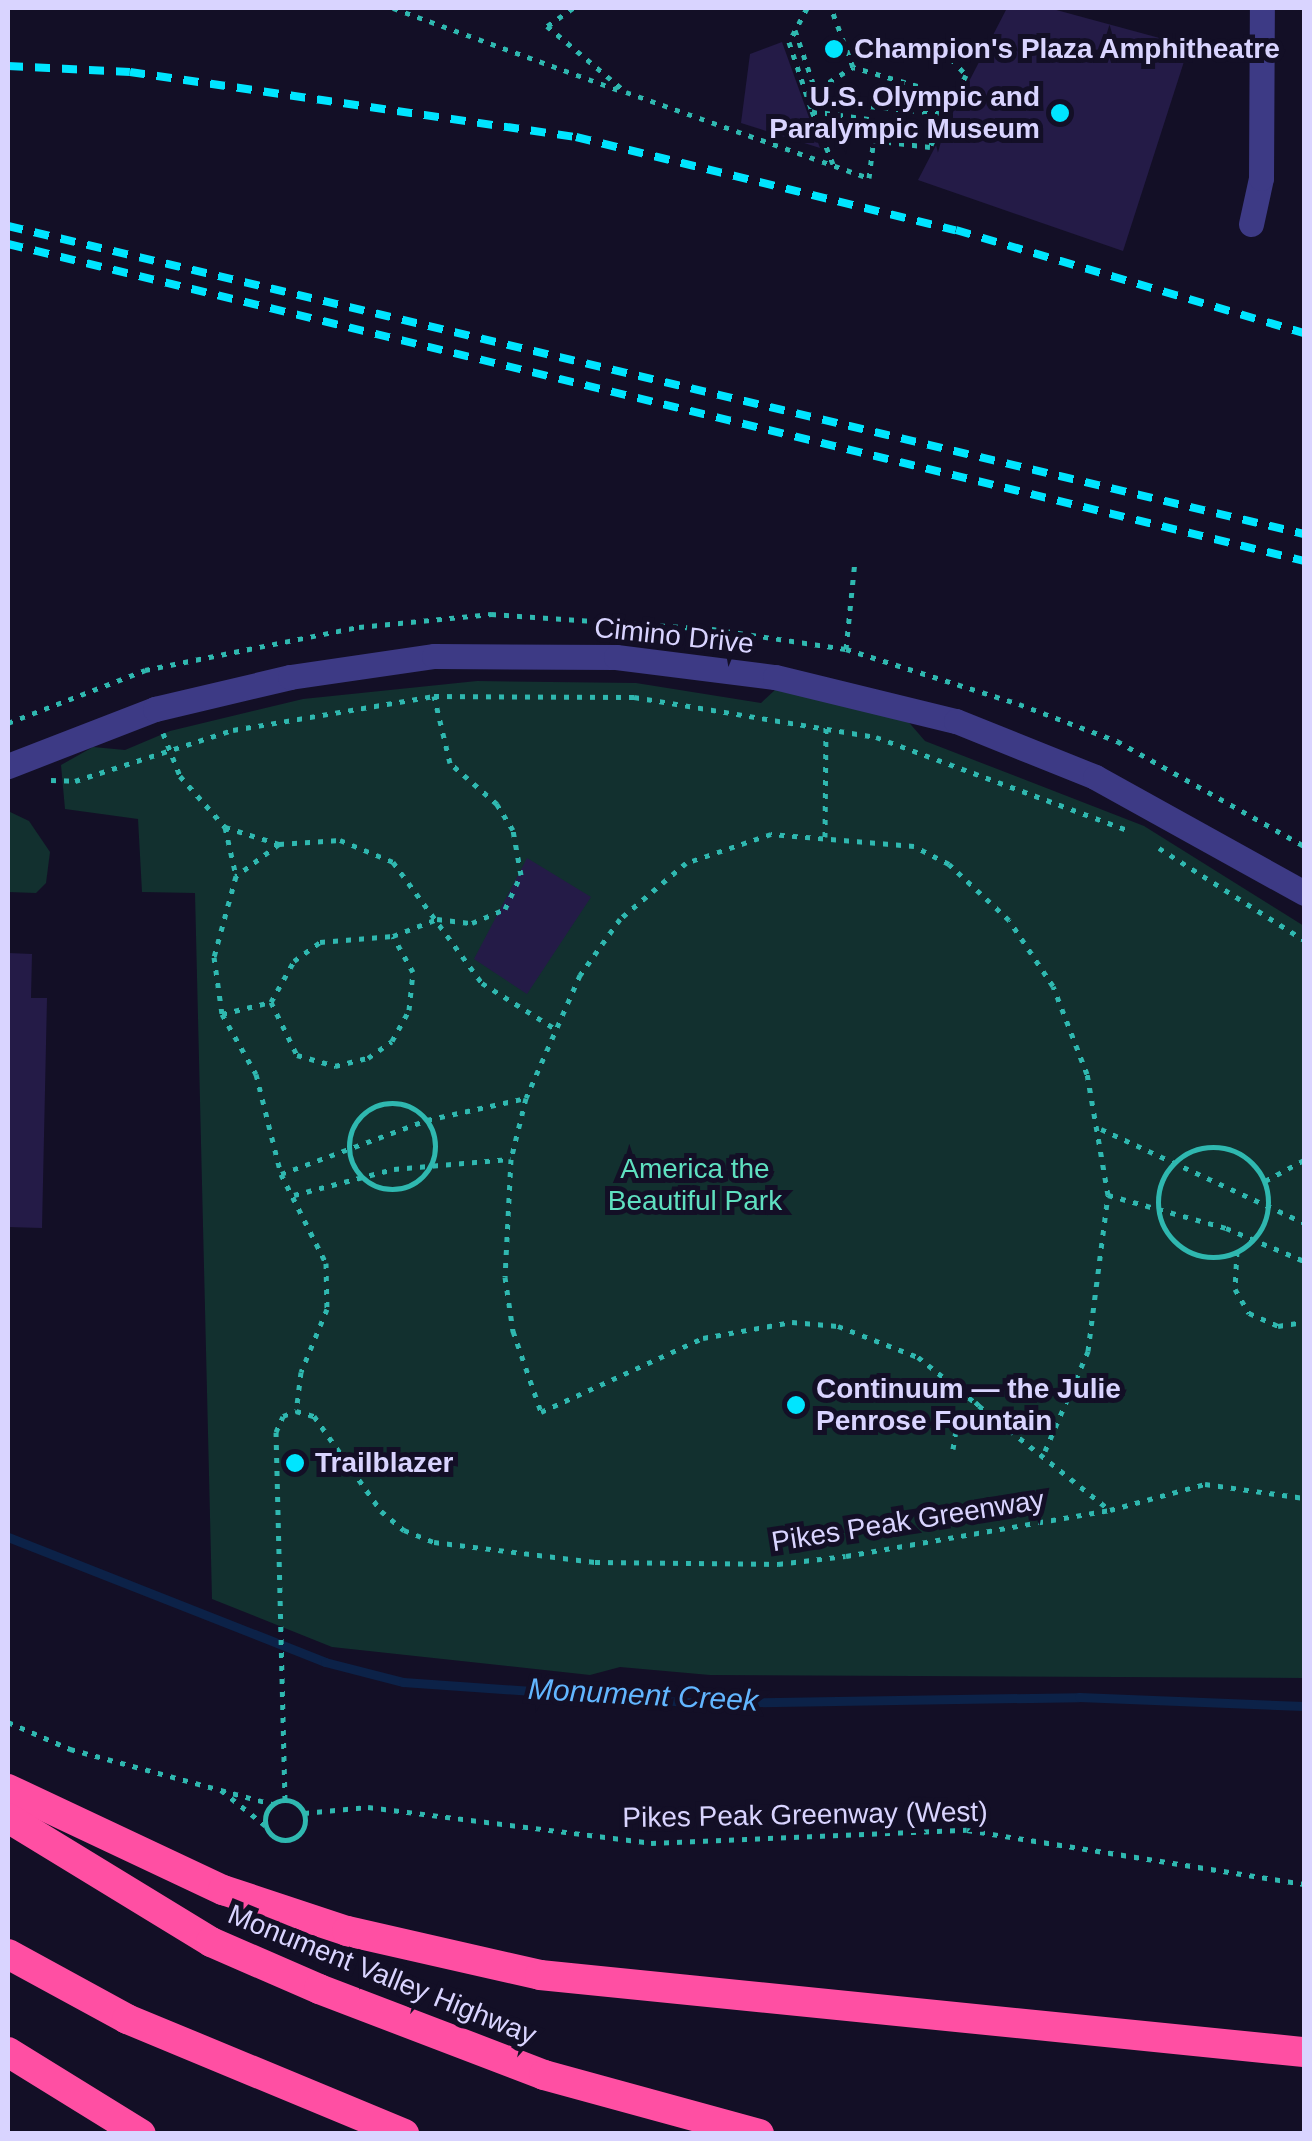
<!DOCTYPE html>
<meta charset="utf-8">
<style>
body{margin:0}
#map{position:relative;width:1312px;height:2141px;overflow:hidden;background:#130f26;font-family:Helvetica,sans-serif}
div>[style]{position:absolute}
.green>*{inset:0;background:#12302f}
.stream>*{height:9px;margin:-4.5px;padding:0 4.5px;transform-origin:4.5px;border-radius:4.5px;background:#0c2248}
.building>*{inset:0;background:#241b47}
.path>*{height:5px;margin-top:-2.5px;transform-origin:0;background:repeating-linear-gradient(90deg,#2fb8b0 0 5px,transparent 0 13px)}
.path>.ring{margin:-2.5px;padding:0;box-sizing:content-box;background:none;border:5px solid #2fb8b0;border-radius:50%}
.minor>*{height:25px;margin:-12.5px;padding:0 12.5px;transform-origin:12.5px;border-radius:12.5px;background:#3d3a85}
.highway>*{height:30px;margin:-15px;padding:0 15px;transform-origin:15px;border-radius:15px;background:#ff4fa3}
.rail>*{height:8px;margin-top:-4px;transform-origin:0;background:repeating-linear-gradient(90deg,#00e5ff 0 15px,transparent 0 27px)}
.dots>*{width:28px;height:28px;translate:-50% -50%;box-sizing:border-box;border:5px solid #130f26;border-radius:50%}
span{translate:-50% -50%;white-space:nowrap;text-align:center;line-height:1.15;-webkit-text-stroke:10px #130f26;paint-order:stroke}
.poi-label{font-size:28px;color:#d9d4ff;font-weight:700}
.left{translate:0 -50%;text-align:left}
.right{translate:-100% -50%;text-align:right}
.street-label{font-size:28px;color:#d9d4ff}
.park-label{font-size:28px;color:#5fe0c0}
.water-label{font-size:30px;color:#62b6ff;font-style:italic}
.frame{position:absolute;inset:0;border:10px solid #d9d4ff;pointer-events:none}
</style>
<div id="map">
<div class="green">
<div style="clip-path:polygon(477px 681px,636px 683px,761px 703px,776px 689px,906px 719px,925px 741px,1144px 826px,1304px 926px,1304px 1678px,710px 1675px,620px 1667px,590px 1675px,332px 1647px,212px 1599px,195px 893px,142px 892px,138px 819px,65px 809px,61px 765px,93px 747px,125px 750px,170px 731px,303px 699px)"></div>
<div style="clip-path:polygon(8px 811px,29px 821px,50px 852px,46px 883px,36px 893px,8px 892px)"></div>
</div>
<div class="stream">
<div style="left:8px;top:1537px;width:341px;rotate:21.5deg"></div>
<div style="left:325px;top:1662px;width:81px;rotate:14.4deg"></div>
<div style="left:403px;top:1682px;width:304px;rotate:4deg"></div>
<div style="left:706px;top:1703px;width:373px;rotate:-0.9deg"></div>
<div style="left:1079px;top:1697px;width:225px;rotate:2.3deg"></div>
</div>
<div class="building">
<div style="clip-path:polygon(1007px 8px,1049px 8px,1189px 46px,1123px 251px,918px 180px)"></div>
<div style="clip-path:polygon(782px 42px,820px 148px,741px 123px,750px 54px)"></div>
<div style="clip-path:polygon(527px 858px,591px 897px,527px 994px,474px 959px)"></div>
<div style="clip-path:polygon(8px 953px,32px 954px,31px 998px,47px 998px,42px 1228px,8px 1227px)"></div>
</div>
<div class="path">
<div style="left:393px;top:8px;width:239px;rotate:20deg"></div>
<div style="left:573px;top:8px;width:32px;rotate:145deg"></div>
<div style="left:547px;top:26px;width:103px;rotate:39.9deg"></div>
<div style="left:626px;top:92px;width:258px;rotate:19.5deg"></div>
<div style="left:869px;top:178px;width:35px;rotate:-83deg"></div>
<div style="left:807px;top:8px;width:38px;rotate:118deg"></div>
<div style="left:789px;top:42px;width:73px;rotate:71.6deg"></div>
<div style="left:812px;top:111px;width:128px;rotate:8.1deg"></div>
<div style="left:939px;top:129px;width:20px;rotate:117deg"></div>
<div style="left:930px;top:147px;width:108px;rotate:-173.1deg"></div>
<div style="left:795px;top:30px;width:75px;rotate:71.3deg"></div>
<div style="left:819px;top:101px;width:129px;rotate:5.8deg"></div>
<div style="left:947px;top:114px;width:19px;rotate:-65deg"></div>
<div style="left:955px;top:97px;width:106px;rotate:-163.6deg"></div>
<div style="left:853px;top:67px;width:63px;rotate:-110.4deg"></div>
<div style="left:942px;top:49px;width:35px;rotate:47deg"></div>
<div style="left:966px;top:75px;width:25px;rotate:117deg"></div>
<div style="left:807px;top:96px;width:54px;rotate:-32.2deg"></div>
<div style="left:812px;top:111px;width:57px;rotate:68.4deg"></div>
<div style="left:846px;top:649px;width:89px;rotate:-84.2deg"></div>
<div style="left:8px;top:723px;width:147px;rotate:-21.1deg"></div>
<div style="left:145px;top:670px;width:218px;rotate:-11.4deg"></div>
<div style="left:359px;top:627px;width:133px;rotate:-5.6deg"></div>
<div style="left:491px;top:614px;width:222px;rotate:3.9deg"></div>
<div style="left:712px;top:629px;width:135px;rotate:8.5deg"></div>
<div style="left:846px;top:649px;width:182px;rotate:17.6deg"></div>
<div style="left:1019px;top:704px;width:105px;rotate:20.7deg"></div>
<div style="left:1117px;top:741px;width:214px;rotate:29.3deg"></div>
<div style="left:163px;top:733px;width:46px;rotate:68.4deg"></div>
<div style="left:180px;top:776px;width:68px;rotate:48.6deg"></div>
<div style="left:225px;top:827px;width:57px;rotate:17.5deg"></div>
<div style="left:279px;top:844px;width:61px;rotate:-3.8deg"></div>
<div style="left:340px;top:840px;width:57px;rotate:22.5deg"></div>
<div style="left:393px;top:862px;width:150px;rotate:53.7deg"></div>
<div style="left:482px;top:983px;width:85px;rotate:32deg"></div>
<div style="left:51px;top:780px;width:24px;rotate:2deg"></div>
<div style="left:75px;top:781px;width:166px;rotate:-17.9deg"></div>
<div style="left:233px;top:730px;width:204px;rotate:-9.6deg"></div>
<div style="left:434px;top:696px;width:200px;rotate:0.3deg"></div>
<div style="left:634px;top:697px;width:245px;rotate:9.4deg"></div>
<div style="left:876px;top:737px;width:269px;rotate:20.3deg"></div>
<div style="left:225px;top:827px;width:50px;rotate:77.3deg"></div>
<div style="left:825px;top:837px;width:110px;rotate:-89.5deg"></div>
<div style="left:279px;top:844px;width:54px;rotate:143.3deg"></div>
<div style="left:236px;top:876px;width:84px;rotate:105.2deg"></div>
<div style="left:214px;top:957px;width:58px;rotate:82deg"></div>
<div style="left:222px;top:1014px;width:69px;rotate:60.5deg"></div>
<div style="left:256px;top:1074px;width:103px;rotate:76deg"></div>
<div style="left:281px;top:1174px;width:100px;rotate:63.2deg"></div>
<div style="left:326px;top:1263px;width:46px;rotate:88.8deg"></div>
<div style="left:327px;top:1309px;width:68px;rotate:112.4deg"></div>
<div style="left:301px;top:1372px;width:38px;rotate:97deg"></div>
<div style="left:1159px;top:848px;width:172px;rotate:32.4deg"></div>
<div style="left:271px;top:1002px;width:59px;rotate:63.9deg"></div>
<div style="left:297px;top:1055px;width:40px;rotate:16deg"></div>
<div style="left:335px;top:1066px;width:34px;rotate:-14deg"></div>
<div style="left:368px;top:1058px;width:29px;rotate:-35deg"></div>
<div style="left:392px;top:1041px;width:35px;rotate:-61deg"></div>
<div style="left:409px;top:1010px;width:38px;rotate:-84deg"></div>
<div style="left:413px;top:972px;width:41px;rotate:-119.1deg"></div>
<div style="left:222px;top:1014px;width:50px;rotate:-13.8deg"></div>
<div style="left:271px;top:1002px;width:47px;rotate:-60.7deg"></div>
<div style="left:294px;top:961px;width:32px;rotate:-36deg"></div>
<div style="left:320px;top:942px;width:73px;rotate:-4.7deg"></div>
<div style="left:393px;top:936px;width:47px;rotate:-21.1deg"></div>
<div style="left:437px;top:919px;width:35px;rotate:7deg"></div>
<div style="left:472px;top:923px;width:36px;rotate:-23deg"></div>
<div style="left:505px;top:909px;width:38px;rotate:-65deg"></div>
<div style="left:521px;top:875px;width:46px;rotate:-100.1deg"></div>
<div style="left:513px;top:830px;width:31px;rotate:-122deg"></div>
<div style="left:497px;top:804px;width:62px;rotate:-138.9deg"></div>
<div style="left:450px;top:763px;width:69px;rotate:-103.4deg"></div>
<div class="ring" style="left:349px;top:1103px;width:81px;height:81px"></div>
<div style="left:1101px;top:1129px;width:224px;rotate:24.8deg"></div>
<div class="ring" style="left:1158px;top:1147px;width:105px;height:105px"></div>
<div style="left:281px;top:1174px;width:156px;rotate:-20.3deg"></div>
<div style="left:427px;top:1120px;width:101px;rotate:-12.5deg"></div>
<div style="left:1265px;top:1181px;width:44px;rotate:-28.3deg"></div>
<div style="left:294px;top:1195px;width:103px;rotate:-14.6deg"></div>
<div style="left:394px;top:1169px;width:117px;rotate:-4.9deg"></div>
<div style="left:1108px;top:1195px;width:123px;rotate:15.6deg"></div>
<div style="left:1226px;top:1228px;width:85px;rotate:22.9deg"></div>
<div style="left:1237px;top:1251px;width:38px;rotate:93deg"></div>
<div style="left:1235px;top:1289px;width:28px;rotate:60deg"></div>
<div style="left:1249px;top:1313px;width:32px;rotate:24deg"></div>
<div style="left:1278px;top:1326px;width:26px;rotate:-9deg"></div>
<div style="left:953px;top:1449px;width:25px;rotate:-81deg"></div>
<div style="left:957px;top:1424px;width:31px;rotate:-45deg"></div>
<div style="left:1045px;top:1451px;width:109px;rotate:-66.7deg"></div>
<div style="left:1088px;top:1351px;width:157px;rotate:-82.7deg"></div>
<div style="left:1108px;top:1195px;width:123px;rotate:-99.8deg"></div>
<div style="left:1087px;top:1074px;width:94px;rotate:-111.1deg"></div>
<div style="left:1053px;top:986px;width:79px;rotate:-123.7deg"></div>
<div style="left:1009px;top:920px;width:82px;rotate:-137deg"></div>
<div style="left:949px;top:864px;width:39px;rotate:-153deg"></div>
<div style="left:914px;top:846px;width:144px;rotate:-175.2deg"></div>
<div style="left:771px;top:834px;width:90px;rotate:161.2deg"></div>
<div style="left:686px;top:863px;width:87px;rotate:139.7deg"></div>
<div style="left:620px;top:919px;width:69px;rotate:125.5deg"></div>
<div style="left:580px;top:975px;width:134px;rotate:113.7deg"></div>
<div style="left:526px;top:1098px;width:63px;rotate:103.8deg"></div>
<div style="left:511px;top:1159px;width:118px;rotate:92.9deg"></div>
<div style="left:505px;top:1277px;width:55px;rotate:81.6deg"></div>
<div style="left:513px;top:1331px;width:86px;rotate:70.9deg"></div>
<div style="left:541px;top:1412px;width:178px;rotate:-24.6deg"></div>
<div style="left:703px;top:1338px;width:90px;rotate:-10.2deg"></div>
<div style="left:792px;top:1322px;width:46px;rotate:5deg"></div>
<div style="left:838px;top:1326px;width:86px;rotate:21.2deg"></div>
<div style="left:918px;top:1357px;width:246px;rotate:38.6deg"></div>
<div style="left:8px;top:1722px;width:68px;rotate:23.5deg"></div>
<div style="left:70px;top:1749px;width:210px;rotate:15.2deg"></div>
<div style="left:221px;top:1790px;width:58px;rotate:38.7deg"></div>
<div style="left:285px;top:1800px;width:368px;rotate:-91.4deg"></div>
<div style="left:276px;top:1432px;width:17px;rotate:-66deg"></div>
<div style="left:283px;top:1416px;width:14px;rotate:-21deg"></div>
<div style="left:296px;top:1411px;width:19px;rotate:16deg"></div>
<div style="left:314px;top:1416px;width:116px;rotate:54.8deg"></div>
<div style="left:381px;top:1511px;width:30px;rotate:40deg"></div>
<div style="left:404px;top:1530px;width:32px;rotate:22deg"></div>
<div style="left:434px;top:1542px;width:162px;rotate:7.1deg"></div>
<div style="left:595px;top:1562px;width:183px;rotate:0.6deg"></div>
<div style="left:778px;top:1564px;width:68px;rotate:-6.7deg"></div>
<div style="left:846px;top:1556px;width:268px;rotate:-9.9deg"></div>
<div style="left:1110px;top:1510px;width:98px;rotate:-15.3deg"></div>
<div style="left:1205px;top:1484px;width:100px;rotate:8deg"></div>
<div class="ring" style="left:265px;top:1800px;width:35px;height:35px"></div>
<div style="left:304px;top:1813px;width:64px;rotate:-5.4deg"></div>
<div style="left:368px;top:1807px;width:285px;rotate:7.2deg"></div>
<div style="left:651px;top:1843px;width:316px;rotate:-2.4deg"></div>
<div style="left:967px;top:1830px;width:341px;rotate:9.1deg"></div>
</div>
<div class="minor">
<div style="left:1251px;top:224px;width:47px;rotate:-77.7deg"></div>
<div style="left:1261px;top:178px;width:170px;rotate:-89.7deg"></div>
<div style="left:8px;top:766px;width:158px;rotate:-21.2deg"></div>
<div style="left:155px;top:709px;width:139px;rotate:-13.3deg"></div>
<div style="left:290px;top:677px;width:146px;rotate:-8.3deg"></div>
<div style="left:434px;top:656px;width:182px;rotate:0.3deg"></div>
<div style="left:616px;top:657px;width:160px;rotate:7.2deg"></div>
<div style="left:775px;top:677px;width:186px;rotate:13.7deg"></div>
<div style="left:956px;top:721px;width:150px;rotate:21.9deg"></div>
<div style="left:1095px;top:777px;width:239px;rotate:29deg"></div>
</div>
<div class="highway">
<div style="left:8px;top:1789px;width:238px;rotate:25.2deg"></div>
<div style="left:223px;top:1890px;width:131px;rotate:18.3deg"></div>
<div style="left:347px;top:1931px;width:198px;rotate:12.8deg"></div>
<div style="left:540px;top:1975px;width:768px;rotate:5.76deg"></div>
<div style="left:8px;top:1818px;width:238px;rotate:31.4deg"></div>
<div style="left:211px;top:1942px;width:118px;rotate:23.5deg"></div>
<div style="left:319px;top:1989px;width:241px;rotate:20.9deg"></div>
<div style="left:544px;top:2075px;width:223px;rotate:15.3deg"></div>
<div style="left:8px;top:1954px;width:136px;rotate:28.6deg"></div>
<div style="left:127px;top:2019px;width:300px;rotate:22.5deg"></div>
<div style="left:8px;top:2052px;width:156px;rotate:31.7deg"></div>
</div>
<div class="rail">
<div style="left:8px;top:66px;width:122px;rotate:2.8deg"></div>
<div style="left:130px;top:72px;width:451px;rotate:8.3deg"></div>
<div style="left:576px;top:137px;width:391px;rotate:13.8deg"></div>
<div style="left:956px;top:230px;width:363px;rotate:16.5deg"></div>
<div style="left:8px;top:226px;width:1332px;rotate:13.37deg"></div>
<div style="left:8px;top:244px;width:1334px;rotate:13.74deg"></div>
</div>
<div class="dots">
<div style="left:834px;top:49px;background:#00e5ff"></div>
<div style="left:1060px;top:113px;background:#00e5ff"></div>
<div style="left:796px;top:1405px;background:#00e5ff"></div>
<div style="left:295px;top:1463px;background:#00e5ff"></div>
</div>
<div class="poi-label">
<span class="left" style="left:854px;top:49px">Champion's Plaza Amphitheatre</span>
<span class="right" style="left:1040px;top:113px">U.S. Olympic and<br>Paralympic Museum</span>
<span class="left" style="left:816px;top:1405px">Continuum — the Julie<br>Penrose Fountain</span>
<span class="left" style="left:315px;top:1463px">Trailblazer</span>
</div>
<div class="street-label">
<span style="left:674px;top:636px;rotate:6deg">Cimino Drive</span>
<span style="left:908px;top:1521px;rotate:-9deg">Pikes Peak Greenway</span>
<span style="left:805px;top:1815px;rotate:-1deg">Pikes Peak Greenway (West)</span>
<span style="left:382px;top:1975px;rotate:22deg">Monument Valley Highway</span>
</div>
<div class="park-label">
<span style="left:695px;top:1185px">America the<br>Beautiful Park</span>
</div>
<div class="water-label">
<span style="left:643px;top:1695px;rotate:3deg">Monument Creek</span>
</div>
<div class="frame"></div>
</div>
